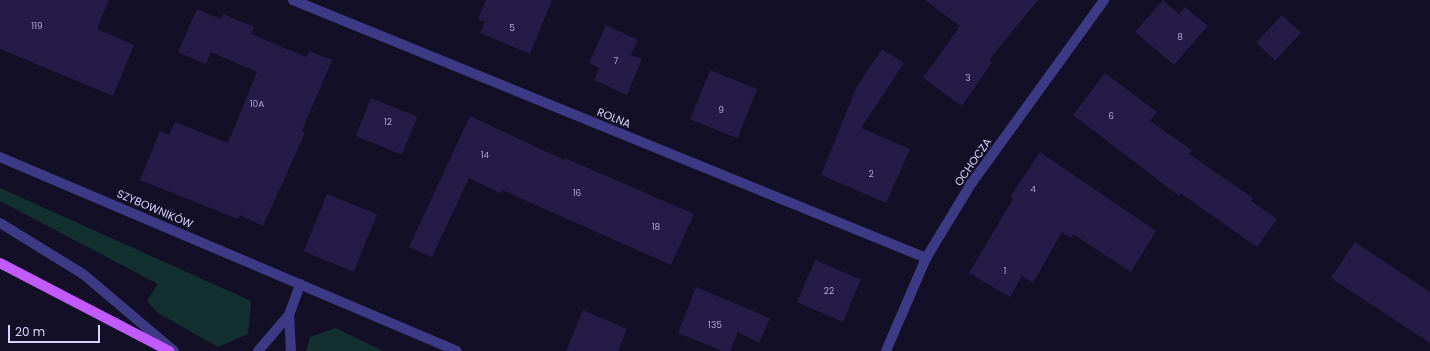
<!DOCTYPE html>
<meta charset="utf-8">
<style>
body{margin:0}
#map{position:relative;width:1430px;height:351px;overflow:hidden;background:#130f26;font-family:Poppins,sans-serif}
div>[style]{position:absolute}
.green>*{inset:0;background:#12302f}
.building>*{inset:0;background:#241b47;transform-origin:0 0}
.lane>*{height:10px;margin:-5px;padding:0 5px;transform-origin:5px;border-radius:5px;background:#3d3a85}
.street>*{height:10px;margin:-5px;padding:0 5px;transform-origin:5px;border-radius:5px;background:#3d3a85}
.primary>*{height:10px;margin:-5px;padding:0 5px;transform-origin:5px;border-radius:5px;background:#c25bff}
span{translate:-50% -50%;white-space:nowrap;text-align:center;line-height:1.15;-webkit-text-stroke:3px #130f26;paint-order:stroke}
.number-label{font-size:9px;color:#aca6d1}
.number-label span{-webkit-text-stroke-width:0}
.street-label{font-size:11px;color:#d9d4ff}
.scale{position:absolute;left:8px;top:325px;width:92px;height:18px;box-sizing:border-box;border:2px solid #d9d4ff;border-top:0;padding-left:5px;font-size:12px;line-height:14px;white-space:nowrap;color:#d9d4ff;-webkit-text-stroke:3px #130f26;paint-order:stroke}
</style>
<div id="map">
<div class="green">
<div style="clip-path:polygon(0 188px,251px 301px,248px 334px,218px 347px,158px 313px,147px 301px,158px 284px,0 201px)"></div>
<div style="clip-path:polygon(336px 328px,383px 351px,306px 351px,310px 337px)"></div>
</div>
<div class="building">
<div style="clip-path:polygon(0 0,109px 0,97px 29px,134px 45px,113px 96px,0 49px)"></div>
<div style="clip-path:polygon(486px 0,552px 0,530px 54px,480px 33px,485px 22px,478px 19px)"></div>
<div style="clip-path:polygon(925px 0,1038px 0,989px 60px,992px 62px,962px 106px,923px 78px,960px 26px)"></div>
<div style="clip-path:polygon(1163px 0,1179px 14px,1185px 7px,1208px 26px,1174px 65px,1135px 32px)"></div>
<div style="clip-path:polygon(197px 9px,221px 19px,223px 14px,254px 27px,251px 34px,306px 57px,309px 51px,332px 60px,302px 131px,305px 133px,263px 226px,240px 215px,238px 219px,140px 180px,160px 131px,169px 135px,175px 122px,228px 143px,257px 72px,211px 52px,206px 64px,178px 52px)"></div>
<div style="left:1282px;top:15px;width:26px;height:38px;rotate:43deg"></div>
<div style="clip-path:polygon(606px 25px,638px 40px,631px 55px,642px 59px,627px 95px,594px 80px,599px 68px,589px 63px)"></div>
<div style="clip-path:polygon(882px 49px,904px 63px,861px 128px,910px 149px,886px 203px,821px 175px,857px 86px)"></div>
<div style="left:710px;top:70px;width:51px;height:53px;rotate:22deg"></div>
<div style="clip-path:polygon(1105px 73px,1157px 112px,1150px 121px,1192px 150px,1189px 154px,1253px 198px,1251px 201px,1277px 219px,1257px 247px,1180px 193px,1179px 196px,1073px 115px)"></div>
<div style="left:371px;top:98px;width:50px;height:41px;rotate:22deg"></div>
<div style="clip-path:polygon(470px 116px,564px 160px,565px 158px,694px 214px,671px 265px,502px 190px,500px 193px,469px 178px,432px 257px,409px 247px)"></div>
<div style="clip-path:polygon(1040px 152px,1156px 231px,1131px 272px,1073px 234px,1071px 238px,1062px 232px,1033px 283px,1022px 276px,1010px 297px,969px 273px,1013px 199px,1010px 197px)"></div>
<div style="left:327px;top:194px;width:54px;height:62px;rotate:22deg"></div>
<div style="clip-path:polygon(1355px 242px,1430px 292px,1430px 343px,1331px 278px)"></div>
<div style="left:815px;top:260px;width:50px;height:46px;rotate:23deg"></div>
<div style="clip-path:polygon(696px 287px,770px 318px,759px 343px,738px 332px,730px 351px,722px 351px,678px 333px)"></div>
<div style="clip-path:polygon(583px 310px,627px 329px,618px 351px,566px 351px)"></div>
</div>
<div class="lane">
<div style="left:0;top:223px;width:97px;rotate:31.6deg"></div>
<div style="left:83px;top:274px;width:119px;rotate:40.2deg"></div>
</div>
<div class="street">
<div style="left:293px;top:0;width:684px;rotate:22.17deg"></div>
<div style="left:0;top:157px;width:496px;rotate:23deg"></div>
<div style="left:258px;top:351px;width:48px;rotate:-49.3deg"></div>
<div style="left:291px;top:351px;width:36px;rotate:-93deg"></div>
<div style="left:289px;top:315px;width:33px;rotate:-70deg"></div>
<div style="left:886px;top:351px;width:101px;rotate:-66.7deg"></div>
<div style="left:926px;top:258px;width:87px;rotate:-58.7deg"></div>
<div style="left:971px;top:184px;width:227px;rotate:-54.1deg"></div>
</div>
<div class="primary">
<div style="left:0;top:263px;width:191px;rotate:27.5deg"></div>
</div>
<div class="number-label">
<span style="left:37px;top:26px">119</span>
<span style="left:512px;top:28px">5</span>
<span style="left:1180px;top:37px">8</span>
<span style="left:616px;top:61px">7</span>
<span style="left:968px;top:78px">3</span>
<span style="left:257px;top:104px">10A</span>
<span style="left:721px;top:110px">9</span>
<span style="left:1111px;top:116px">6</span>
<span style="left:388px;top:122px">12</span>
<span style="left:485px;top:155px">14</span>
<span style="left:871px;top:174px">2</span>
<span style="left:1033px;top:189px">4</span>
<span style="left:577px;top:193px">16</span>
<span style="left:656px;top:227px">18</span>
<span style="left:1005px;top:271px">1</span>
<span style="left:829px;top:291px">22</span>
<span style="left:715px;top:325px">135</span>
</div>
<div class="street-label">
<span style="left:614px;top:118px;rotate:22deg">ROLNA</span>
<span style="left:973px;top:162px;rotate:-55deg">OCHOCZA</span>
<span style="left:155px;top:209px;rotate:23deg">SZYBOWNIKÓW</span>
</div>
<div class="scale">20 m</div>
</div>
